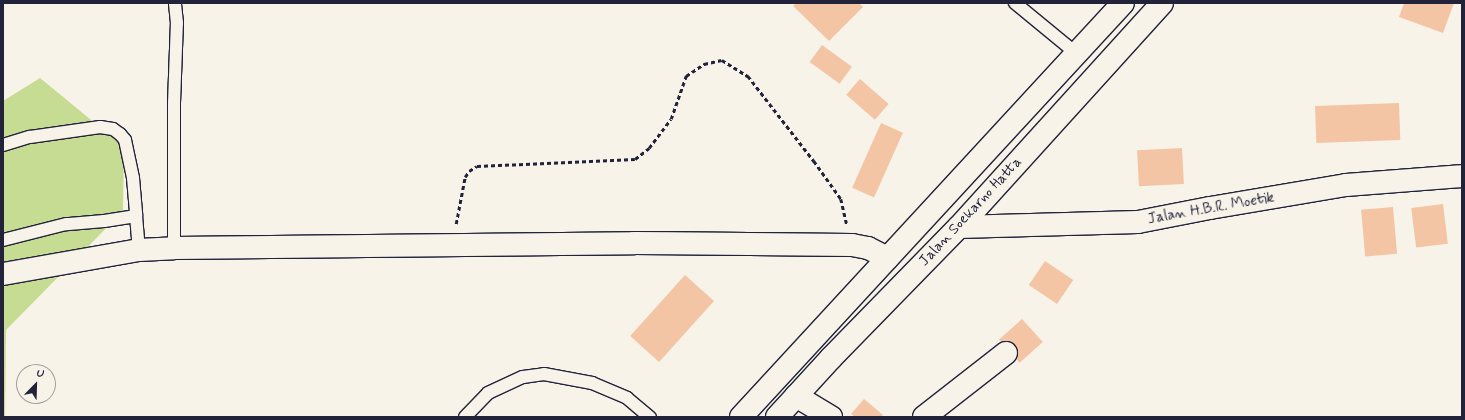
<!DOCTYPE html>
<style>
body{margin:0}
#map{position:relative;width:1465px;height:420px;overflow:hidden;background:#f7f3e8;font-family:Mynerve,sans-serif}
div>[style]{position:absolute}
.green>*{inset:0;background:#c5dc92}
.building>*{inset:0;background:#f4c5a4;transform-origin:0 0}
.path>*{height:2.5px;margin-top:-1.25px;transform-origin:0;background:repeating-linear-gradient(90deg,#22223b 0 4px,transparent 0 7px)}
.roads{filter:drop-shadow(1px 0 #22223b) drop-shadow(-1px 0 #22223b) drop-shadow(0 1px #22223b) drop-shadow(0 -1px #22223b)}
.lane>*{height:12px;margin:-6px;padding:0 6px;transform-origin:6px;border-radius:6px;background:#f7f3e8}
.street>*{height:22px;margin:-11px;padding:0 11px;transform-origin:11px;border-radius:11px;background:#f7f3e8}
.secondary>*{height:22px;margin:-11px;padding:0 11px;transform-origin:11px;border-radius:11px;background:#f7f3e8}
.highway>*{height:22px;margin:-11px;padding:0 11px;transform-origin:11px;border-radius:11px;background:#f7f3e8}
span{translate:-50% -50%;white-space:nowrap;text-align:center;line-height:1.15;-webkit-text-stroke:3px #f7f3e8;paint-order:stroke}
.street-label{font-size:15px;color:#22223b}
.frame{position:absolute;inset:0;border:4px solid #22223b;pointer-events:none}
.north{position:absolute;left:16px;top:364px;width:40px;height:40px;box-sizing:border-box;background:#f7f3e8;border:1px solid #a29fa3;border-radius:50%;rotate:23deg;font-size:11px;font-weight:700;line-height:16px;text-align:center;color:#22223b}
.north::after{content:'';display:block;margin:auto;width:14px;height:18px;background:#22223b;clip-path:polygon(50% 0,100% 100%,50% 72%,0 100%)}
</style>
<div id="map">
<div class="green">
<div style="clip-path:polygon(40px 78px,124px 147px,123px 211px,6px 330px,5px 417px,3px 417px,3px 101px)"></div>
</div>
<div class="building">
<div style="clip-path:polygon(796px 3px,859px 3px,863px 7px,829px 41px,793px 6px)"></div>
<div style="clip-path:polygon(1404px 3px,1454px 3px,1443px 33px,1399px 17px)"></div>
<div style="left:822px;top:45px;width:37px;height:21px;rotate:36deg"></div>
<div style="left:860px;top:79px;width:38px;height:21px;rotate:41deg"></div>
<div style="left:1399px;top:103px;width:37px;height:84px;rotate:88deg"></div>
<div style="left:881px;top:123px;width:24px;height:71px;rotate:24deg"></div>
<div style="left:1182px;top:148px;width:36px;height:45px;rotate:87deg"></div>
<div style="left:1443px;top:204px;width:40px;height:32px;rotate:83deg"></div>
<div style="left:1393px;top:207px;width:47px;height:32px;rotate:85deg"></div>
<div style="left:1045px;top:261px;width:34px;height:29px;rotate:34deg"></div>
<div style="left:685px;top:275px;width:39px;height:82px;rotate:42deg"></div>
<div style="left:1022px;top:319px;width:31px;height:31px;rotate:48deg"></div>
<div style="clip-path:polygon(864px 399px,883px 415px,881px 417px,855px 417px,851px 414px)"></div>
</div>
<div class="path">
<div style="left:456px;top:224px;width:48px;rotate:-79.2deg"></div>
<div style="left:465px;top:177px;width:7px;rotate:-56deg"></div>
<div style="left:469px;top:171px;width:9px;rotate:-32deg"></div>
<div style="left:477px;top:166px;width:158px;rotate:-2.5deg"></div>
<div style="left:635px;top:159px;width:18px;rotate:-38deg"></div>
<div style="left:649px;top:148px;width:36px;rotate:-53deg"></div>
<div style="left:671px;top:119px;width:46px;rotate:-70.8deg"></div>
<div style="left:686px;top:76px;width:22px;rotate:-34deg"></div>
<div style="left:704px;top:64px;width:18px;rotate:-13deg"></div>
<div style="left:722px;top:60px;width:31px;rotate:32deg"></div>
<div style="left:748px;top:76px;width:108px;rotate:52.2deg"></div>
<div style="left:814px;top:161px;width:47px;rotate:54.6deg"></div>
<div style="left:841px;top:199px;width:26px;rotate:77deg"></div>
</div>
<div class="roads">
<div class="lane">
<div style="left:1015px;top:3px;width:80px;rotate:39.4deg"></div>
<div style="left:3px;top:145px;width:28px;rotate:-17deg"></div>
<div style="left:30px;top:137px;width:71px;rotate:-8.1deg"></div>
<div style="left:100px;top:127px;width:13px;rotate:9deg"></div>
<div style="left:113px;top:129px;width:9px;rotate:36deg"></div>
<div style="left:120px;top:134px;width:8px;rotate:50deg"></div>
<div style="left:125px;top:140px;width:39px;rotate:78deg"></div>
<div style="left:133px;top:178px;width:38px;rotate:85deg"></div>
<div style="left:136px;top:216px;width:32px;rotate:171deg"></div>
<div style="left:104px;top:221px;width:38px;rotate:175deg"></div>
<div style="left:66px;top:224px;width:65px;rotate:165.7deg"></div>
<div style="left:136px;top:216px;width:34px;rotate:85deg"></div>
<div style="left:174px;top:248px;width:145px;rotate:-90deg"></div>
<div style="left:174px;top:103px;width:80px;rotate:-87.9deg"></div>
<div style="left:177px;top:23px;width:20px;rotate:-96deg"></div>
<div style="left:465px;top:417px;width:33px;rotate:-46deg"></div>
<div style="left:488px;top:393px;width:38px;rotate:-25deg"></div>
<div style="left:523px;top:377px;width:21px;rotate:-8deg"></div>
<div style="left:544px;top:374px;width:49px;rotate:10.6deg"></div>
<div style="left:592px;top:383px;width:38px;rotate:23deg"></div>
<div style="left:627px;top:398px;width:30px;rotate:40deg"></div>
</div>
<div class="street">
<div style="left:796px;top:396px;width:41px;rotate:31deg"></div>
<div style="left:924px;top:417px;width:104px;rotate:-38deg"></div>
</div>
<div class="secondary">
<div style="left:959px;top:227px;width:179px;rotate:-1.6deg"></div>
<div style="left:1138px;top:222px;width:73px;rotate:-11deg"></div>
<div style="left:1210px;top:208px;width:138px;rotate:-9.6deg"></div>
<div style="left:1346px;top:185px;width:116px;rotate:-4.4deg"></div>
<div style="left:3px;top:274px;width:138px;rotate:-10deg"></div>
<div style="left:139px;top:250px;width:35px;rotate:-3deg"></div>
<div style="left:174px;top:248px;width:460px;rotate:-0.6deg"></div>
<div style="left:634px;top:243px;width:218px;rotate:0.5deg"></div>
<div style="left:852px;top:245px;width:16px;rotate:11deg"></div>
<div style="left:868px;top:248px;width:22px;rotate:27deg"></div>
</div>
<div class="highway">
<div style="left:741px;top:417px;width:563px;rotate:-47.3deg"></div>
<div style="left:777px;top:417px;width:80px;rotate:-47.5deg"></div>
<div style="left:831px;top:358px;width:183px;rotate:-45.7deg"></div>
<div style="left:959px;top:227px;width:302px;rotate:-47.8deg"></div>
</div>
</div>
<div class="street-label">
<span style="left:1211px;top:209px;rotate:-10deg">Jalan H.B.R. Moetik</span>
<span style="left:971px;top:212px;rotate:-47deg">Jalan Soekarno Hatta</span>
</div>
<div class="frame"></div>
<div class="north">U</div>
</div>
